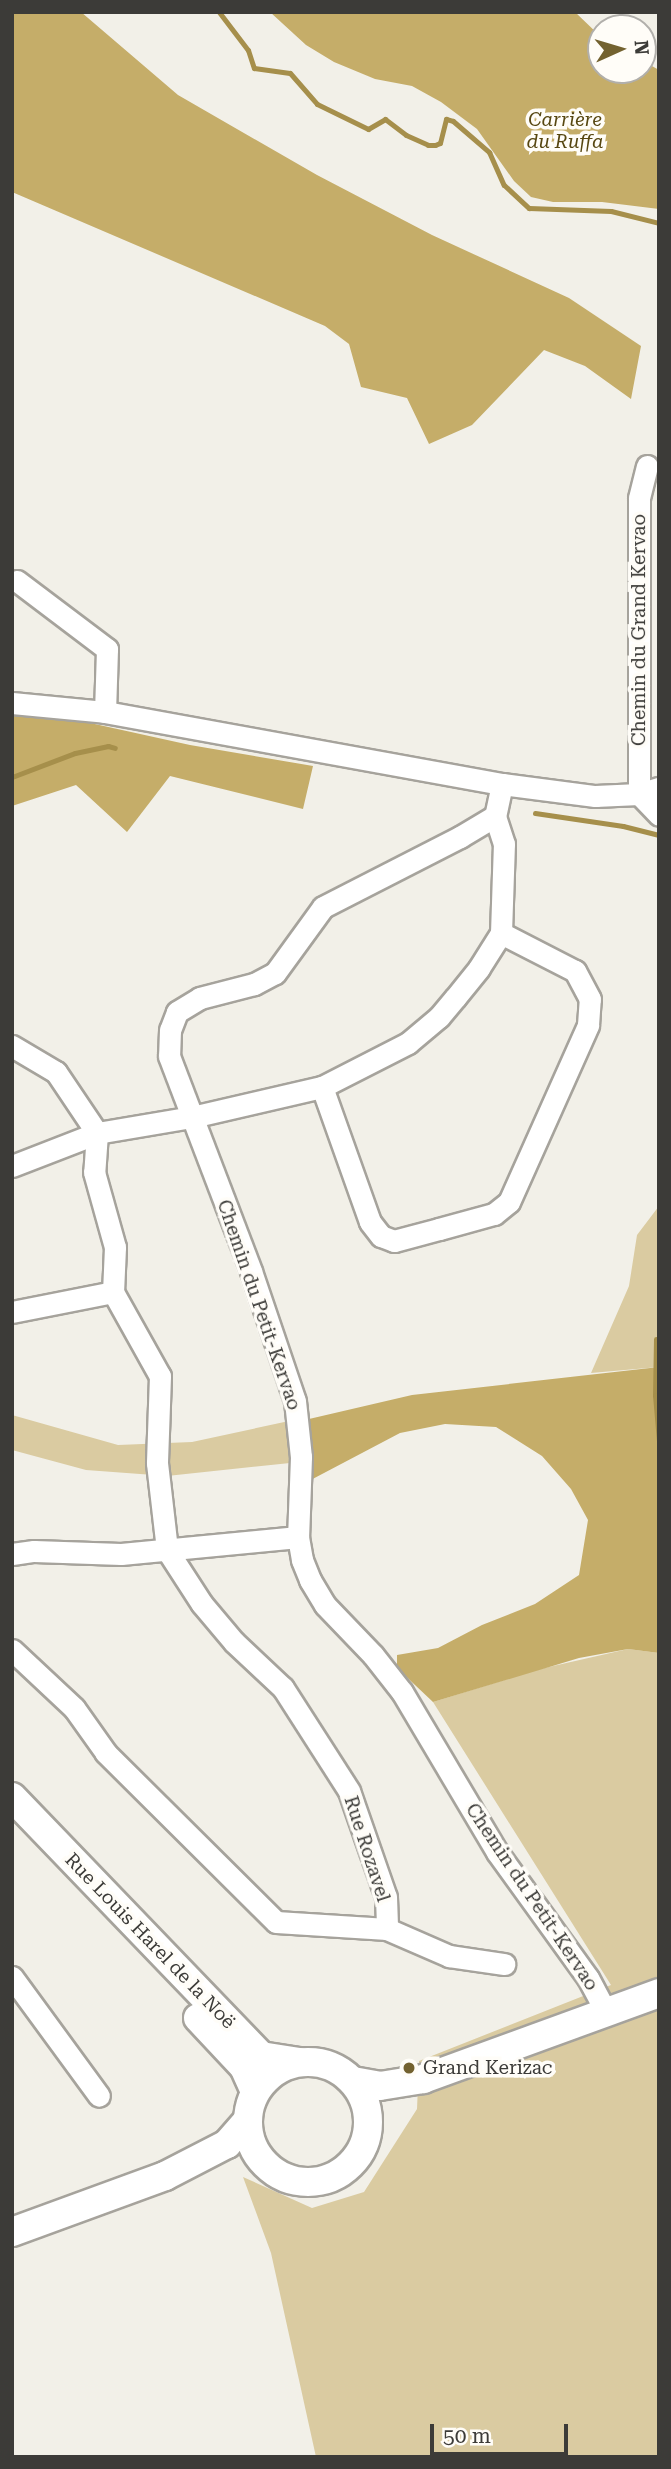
<!DOCTYPE html>
<meta charset="utf-8">
<style>
body{margin:0}
#map{position:relative;width:671px;height:2469px;overflow:hidden;background:#f2f0e8;font-family:"Roboto Serif",serif}
div>[style]{position:absolute}
.green>*{inset:0;background:#dacba1}
.forest>*{inset:0;background:#c5ad69}
.stream>*{height:5px;margin:-2.5px;padding:0 2.5px;transform-origin:2.5px;border-radius:2.5px;background:#a68f4b}
.roads{filter:drop-shadow(2px 0 #a6a39c) drop-shadow(-2px 0 #a6a39c) drop-shadow(0 2px #a6a39c) drop-shadow(0 -2px #a6a39c)}
.street>*{height:21px;margin:-10.5px;padding:0 10.5px;transform-origin:10.5px;border-radius:10.5px;background:#fff}
.secondary>*{height:28px;margin:-14px;padding:0 14px;transform-origin:14px;border-radius:14px;background:#fff}
.secondary>.ring{margin:-14px;padding:0;box-sizing:content-box;background:none;border:28px solid #fff;border-radius:50%}
.dots>*{width:19px;height:19px;translate:-50% -50%;box-sizing:border-box;border:4px solid #fffdf8;border-radius:50%}
span{translate:-50% -50%;white-space:nowrap;text-align:center;line-height:1.15;-webkit-text-stroke:7px #fffdf8;paint-order:stroke}
.park-label{font-size:19px;color:#574711;font-style:italic}
.street-label{font-size:19px;color:#3c3b38}
.poi-label{font-size:19px;color:#3c3b38}
.left{translate:0 -50%;text-align:left}
.frame{position:absolute;inset:0;border:14px solid #3c3b38;pointer-events:none}
.north{position:absolute;left:587px;top:14px;width:70px;height:70px;box-sizing:border-box;background:#fffdf8;border:2px solid #b1afab;border-radius:50%;rotate:86deg;font-size:19px;font-weight:700;line-height:28px;text-align:center;color:#3c3b38}
.north::after{content:'';display:block;margin:auto;width:24px;height:32px;background:#736230;clip-path:polygon(50% 0,100% 100%,50% 72%,0 100%)}
.scale{position:absolute;left:430px;top:2424px;width:138px;height:32px;box-sizing:border-box;border:4px solid #3c3b38;border-top:0;padding-left:9px;font-size:21px;line-height:24px;white-space:nowrap;color:#3c3b38;-webkit-text-stroke:5px #fffdf8;paint-order:stroke}
</style>
<div id="map">
<div class="green">
<div style="clip-path:polygon(659px 1206px,659px 1367px,591px 1373px,629px 1286px,637px 1235px)"></div>
<div style="clip-path:polygon(12px 1415px,118px 1445px,192px 1442px,289px 1421px,290px 1463px,167px 1476px,86px 1470px,12px 1450px)"></div>
<div style="clip-path:polygon(628px 1649px,659px 1653px,659px 2457px,316px 2457px,271px 2253px,243px 2177px,312px 2208px,364px 2192px,417px 2109px,419px 2061px,611px 1985px,433px 1702px,540px 1669px)"></div>
</div>
<div class="forest">
<div style="clip-path:polygon(12px 12px,81px 12px,178px 95px,317px 175px,432px 235px,569px 298px,641px 346px,631px 399px,585px 366px,544px 350px,472px 425px,429px 444px,407px 398px,361px 387px,349px 344px,325px 326px,12px 192px)"></div>
<div style="clip-path:polygon(270px 12px,575px 12px,601px 37px,601px 70px,643px 70px,643px 61px,659px 70px,659px 209px,602px 202px,553px 202px,531px 197px,514px 181px,477px 129px,441px 102px,412px 86px,375px 79px,334px 62px,306px 45px)"></div>
<div style="clip-path:polygon(12px 712px,63px 717px,190px 745px,313px 766px,303px 809px,170px 776px,127px 832px,76px 785px,12px 806px)"></div>
<div style="clip-path:polygon(659px 1367px,659px 1653px,628px 1649px,579px 1658px,433px 1702px,397px 1668px,397px 1655px,438px 1648px,482px 1625px,535px 1604px,579px 1575px,588px 1520px,571px 1489px,542px 1456px,496px 1427px,445px 1424px,400px 1433px,305px 1483px,309px 1419px,412px 1395px)"></div>
</div>
<div class="stream">
<div style="left:219px;top:12px;width:48px;rotate:52.7deg"></div>
<div style="left:248px;top:50px;width:19px;rotate:72deg"></div>
<div style="left:254px;top:68px;width:36px;rotate:8deg"></div>
<div style="left:290px;top:73px;width:41px;rotate:48.9deg"></div>
<div style="left:317px;top:104px;width:57px;rotate:26.1deg"></div>
<div style="left:368px;top:129px;width:20px;rotate:-30deg"></div>
<div style="left:385px;top:119px;width:26px;rotate:37deg"></div>
<div style="left:406px;top:135px;width:24px;rotate:24deg"></div>
<div style="left:428px;top:145px;width:7px"></div>
<div style="left:435px;top:145px;width:5px;rotate:-22deg"></div>
<div style="left:440px;top:143px;width:25px;rotate:-76deg"></div>
<div style="left:446px;top:119px;width:7px;rotate:16deg"></div>
<div style="left:453px;top:121px;width:48px;rotate:40.7deg"></div>
<div style="left:489px;top:152px;width:36px;rotate:66deg"></div>
<div style="left:504px;top:185px;width:34px;rotate:43deg"></div>
<div style="left:529px;top:208px;width:82px;rotate:2.1deg"></div>
<div style="left:611px;top:211px;width:49px;rotate:14deg"></div>
<div style="left:12px;top:777px;width:67px;rotate:-20.9deg"></div>
<div style="left:75px;top:753px;width:34px;rotate:-12deg"></div>
<div style="left:108px;top:746px;width:7px;rotate:16deg"></div>
<div style="left:535px;top:813px;width:89px;rotate:8.4deg"></div>
<div style="left:623px;top:826px;width:37px;rotate:14deg"></div>
<div style="left:656px;top:1339px;width:56px;rotate:91deg"></div>
<div style="left:655px;top:1395px;width:46px;rotate:85deg"></div>
</div>
<div class="roads">
<div class="street">
<div style="left:17px;top:581px;width:113px;rotate:37.1deg"></div>
<div style="left:107px;top:649px;width:63px;rotate:91.8deg"></div>
<div style="left:12px;top:703px;width:93px;rotate:5.5deg"></div>
<div style="left:105px;top:712px;width:403px;rotate:10.3deg"></div>
<div style="left:502px;top:784px;width:94px;rotate:7.4deg"></div>
<div style="left:595px;top:796px;width:44px;rotate:-2.6deg"></div>
<div style="left:639px;top:794px;width:21px;rotate:-17deg"></div>
<div style="left:502px;top:784px;width:33px;rotate:102deg"></div>
<div style="left:495px;top:816px;width:41px;rotate:149deg"></div>
<div style="left:460px;top:837px;width:154px;rotate:152.9deg"></div>
<div style="left:323px;top:907px;width:82px;rotate:126deg"></div>
<div style="left:275px;top:973px;width:24px;rotate:152deg"></div>
<div style="left:254px;top:984px;width:56px;rotate:165.5deg"></div>
<div style="left:200px;top:998px;width:27px;rotate:149deg"></div>
<div style="left:177px;top:1012px;width:19px;rotate:111deg"></div>
<div style="left:170px;top:1030px;width:26px;rotate:92deg"></div>
<div style="left:169px;top:1056px;width:230px;rotate:69.1deg"></div>
<div style="left:251px;top:1271px;width:137px;rotate:71.3deg"></div>
<div style="left:295px;top:1401px;width:56px;rotate:83.9deg"></div>
<div style="left:301px;top:1457px;width:80px;rotate:92.1deg"></div>
<div style="left:298px;top:1537px;width:23px;rotate:80deg"></div>
<div style="left:302px;top:1560px;width:22px;rotate:68deg"></div>
<div style="left:310px;top:1580px;width:29px;rotate:59deg"></div>
<div style="left:325px;top:1605px;width:69px;rotate:46.2deg"></div>
<div style="left:373px;top:1655px;width:47px;rotate:51.9deg"></div>
<div style="left:402px;top:1692px;width:186px;rotate:59.3deg"></div>
<div style="left:497px;top:1852px;width:155px;rotate:54.2deg"></div>
<div style="left:588px;top:1978px;width:40px;rotate:62deg"></div>
<div style="left:639px;top:794px;width:296px;rotate:-90deg"></div>
<div style="left:639px;top:498px;width:33px;rotate:-76deg"></div>
<div style="left:639px;top:794px;width:29px;rotate:46deg"></div>
<div style="left:12px;top:1046px;width:51px;rotate:30.6deg"></div>
<div style="left:56px;top:1072px;width:73px;rotate:56.1deg"></div>
<div style="left:97px;top:1133px;width:39px;rotate:94deg"></div>
<div style="left:94px;top:1172px;width:78px;rotate:74.4deg"></div>
<div style="left:115px;top:1247px;width:45px;rotate:92.5deg"></div>
<div style="left:113px;top:1292px;width:96px;rotate:60.8deg"></div>
<div style="left:160px;top:1376px;width:87px;rotate:92deg"></div>
<div style="left:157px;top:1463px;width:88px;rotate:83.4deg"></div>
<div style="left:167px;top:1550px;width:64px;rotate:57.1deg"></div>
<div style="left:202px;top:1604px;width:50px;rotate:49.9deg"></div>
<div style="left:234px;top:1642px;width:67px;rotate:43.2deg"></div>
<div style="left:283px;top:1688px;width:122px;rotate:57.3deg"></div>
<div style="left:349px;top:1791px;width:112px;rotate:70.8deg"></div>
<div style="left:386px;top:1897px;width:32px;rotate:88deg"></div>
<div style="left:387px;top:1929px;width:111px;rotate:-176.4deg"></div>
<div style="left:276px;top:1922px;width:240px;rotate:-135.2deg"></div>
<div style="left:106px;top:1753px;width:55px;rotate:-125.4deg"></div>
<div style="left:74px;top:1708px;width:85px;rotate:-136.9deg"></div>
<div style="left:322px;top:1087px;width:143px;rotate:70.4deg"></div>
<div style="left:370px;top:1222px;width:18px;rotate:52deg"></div>
<div style="left:381px;top:1236px;width:14px;rotate:21deg"></div>
<div style="left:394px;top:1241px;width:47px;rotate:-14.9deg"></div>
<div style="left:439px;top:1229px;width:57px;rotate:-15.3deg"></div>
<div style="left:494px;top:1214px;width:19px;rotate:-39deg"></div>
<div style="left:509px;top:1202px;width:194px;rotate:-65.9deg"></div>
<div style="left:588px;top:1025px;width:26px;rotate:-86deg"></div>
<div style="left:590px;top:999px;width:32px;rotate:-118deg"></div>
<div style="left:575px;top:971px;width:83px;rotate:-152.8deg"></div>
<div style="left:12px;top:1166px;width:91px;rotate:-21.2deg"></div>
<div style="left:97px;top:1133px;width:96px;rotate:-9.6deg"></div>
<div style="left:192px;top:1117px;width:133px;rotate:-13deg"></div>
<div style="left:322px;top:1087px;width:97px;rotate:-27.1deg"></div>
<div style="left:408px;top:1043px;width:40px;rotate:-40deg"></div>
<div style="left:439px;top:1017px;width:25px;rotate:-50deg"></div>
<div style="left:455px;top:998px;width:38px;rotate:-51deg"></div>
<div style="left:479px;top:968px;width:41px;rotate:-57.8deg"></div>
<div style="left:501px;top:933px;width:89px;rotate:-88.1deg"></div>
<div style="left:504px;top:844px;width:29px;rotate:-108deg"></div>
<div style="left:12px;top:1312px;width:103px;rotate:-11.2deg"></div>
<div style="left:12px;top:1554px;width:22px;rotate:-8deg"></div>
<div style="left:34px;top:1551px;width:87px;rotate:2deg"></div>
<div style="left:121px;top:1554px;width:178px;rotate:-5.5deg"></div>
<div style="left:387px;top:1929px;width:68px;rotate:23.5deg"></div>
<div style="left:449px;top:1956px;width:56px;rotate:8.3deg"></div>
<div style="left:12px;top:1977px;width:147px;rotate:53.8deg"></div>
</div>
<div class="secondary">
<div style="left:12px;top:1797px;width:359px;rotate:46.1deg"></div>
<div style="left:261px;top:2056px;width:39px;rotate:9deg"></div>
<div style="left:198px;top:2018px;width:67px;rotate:46.8deg"></div>
<div style="left:244px;top:2067px;width:27px;rotate:66deg"></div>
<div class="ring" style="left:248px;top:2062px;width:92px;height:92px"></div>
<div style="left:353px;top:2081px;width:27px;rotate:10deg"></div>
<div style="left:380px;top:2086px;width:44px;rotate:-9.2deg"></div>
<div style="left:423px;top:2079px;width:251px;rotate:-20deg"></div>
<div style="left:12px;top:2232px;width:163px;rotate:-20.1deg"></div>
<div style="left:165px;top:2176px;width:70px;rotate:-27.3deg"></div>
<div style="left:227px;top:2144px;width:30px;rotate:-49deg"></div>
</div>
</div>
<div class="dots">
<div style="left:409px;top:2068px;background:#736230"></div>
</div>
<div class="park-label">
<span style="left:565px;top:131px">Carrière<br>du Ruffa</span>
</div>
<div class="street-label">
<span style="left:639px;top:630px;rotate:-90deg">Chemin du Grand Kervao</span>
<span style="left:259px;top:1305px;rotate:71deg">Chemin du Petit-Kervao</span>
<span style="left:367px;top:1849px;rotate:72deg">Rue Rozavel</span>
<span style="left:532px;top:1897px;rotate:56deg">Chemin du Petit-Kervao</span>
<span style="left:150px;top:1941px;rotate:46deg">Rue Louis Harel de la Noë</span>
</div>
<div class="poi-label">
<span class="left" style="left:423px;top:2068px">Grand Kerizac</span>
</div>
<div class="frame"></div>
<div class="north">N</div>
<div class="scale">50 m</div>
</div>
